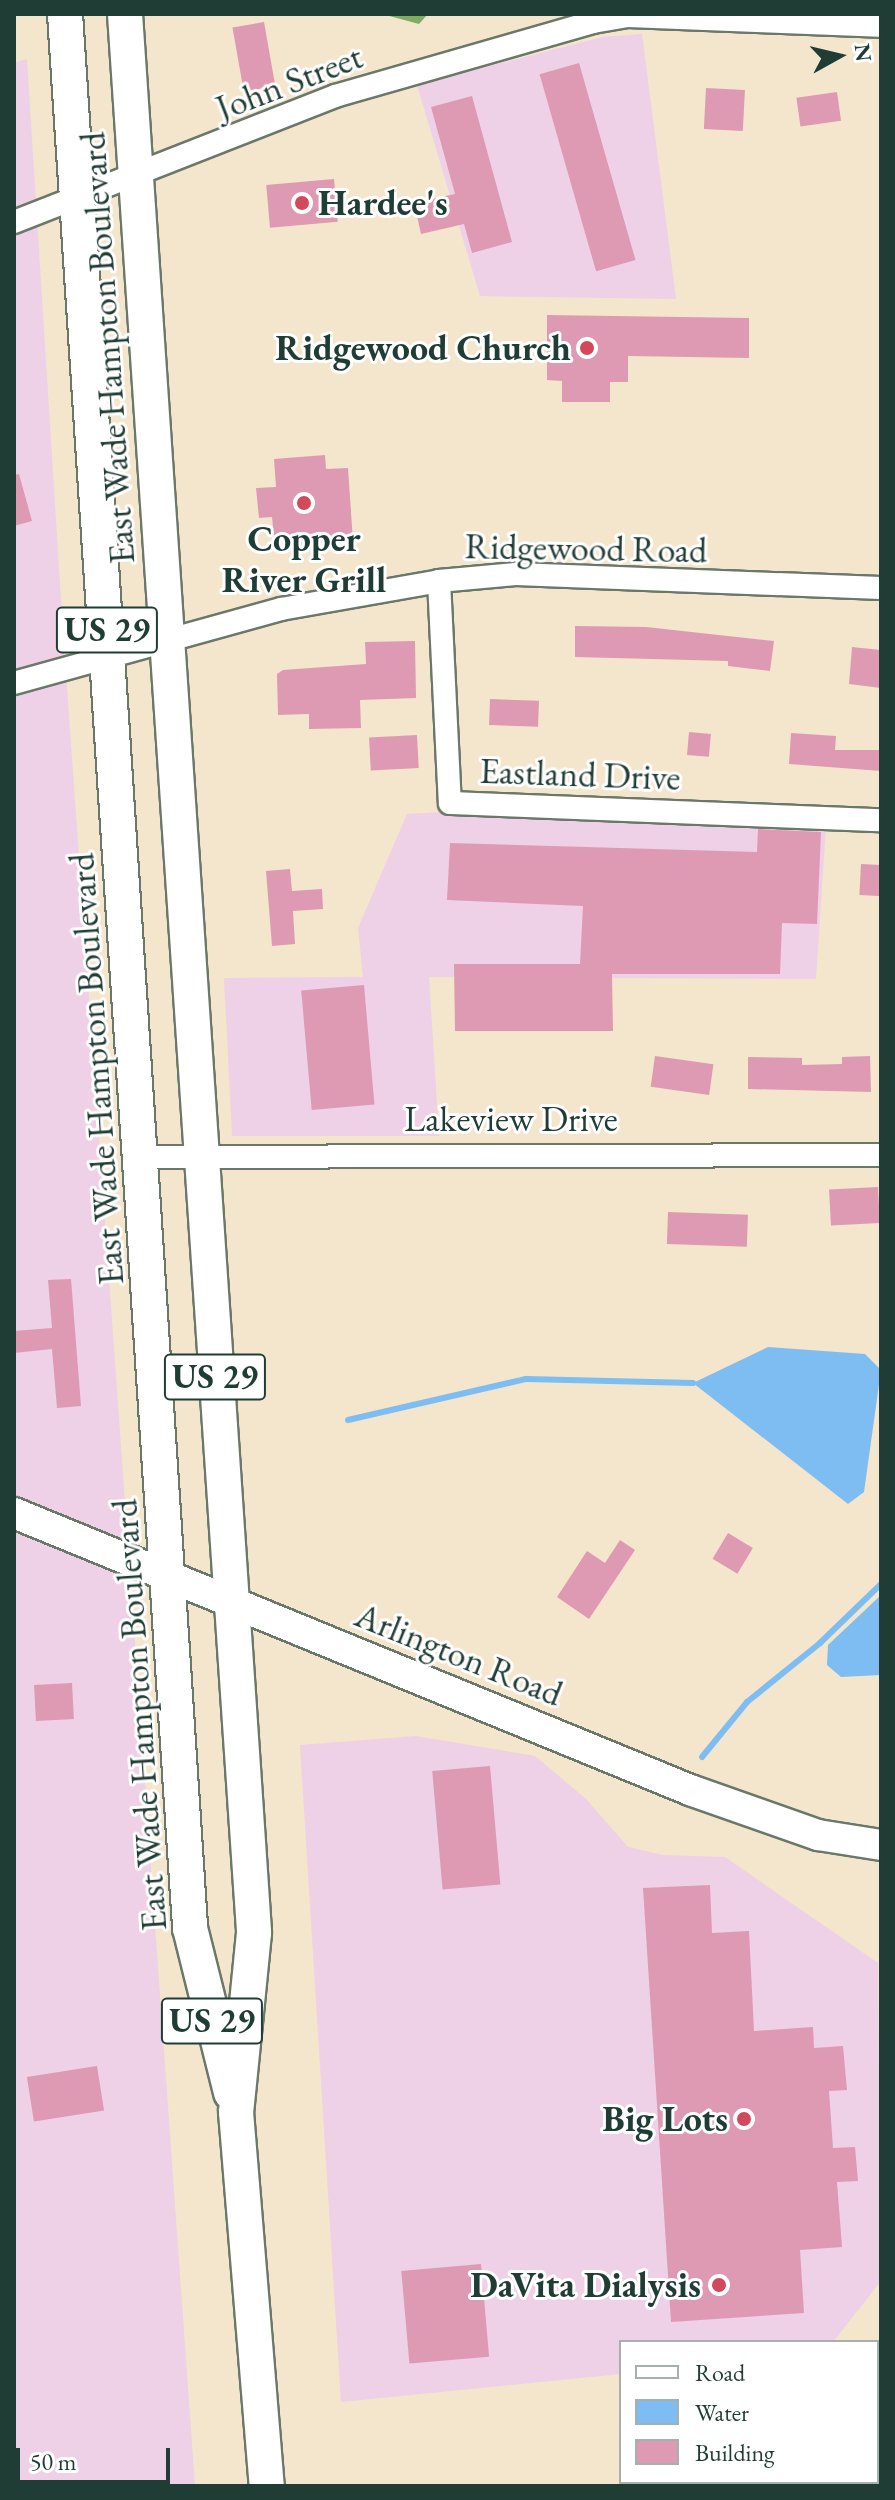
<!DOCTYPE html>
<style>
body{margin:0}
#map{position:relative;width:895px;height:2500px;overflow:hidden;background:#f4e5cd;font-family:"EB Garamond",serif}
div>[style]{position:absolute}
.built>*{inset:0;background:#eed0e7}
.forest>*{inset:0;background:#80ab63}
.water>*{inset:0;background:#7dbdf2}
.stream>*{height:6px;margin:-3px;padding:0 3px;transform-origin:3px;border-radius:3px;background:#7dbdf2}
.building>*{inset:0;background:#de9ab3;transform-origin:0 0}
.roads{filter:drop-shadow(2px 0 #6a786a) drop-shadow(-2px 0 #6a786a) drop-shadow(0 2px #6a786a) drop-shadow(0 -2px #6a786a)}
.minor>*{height:22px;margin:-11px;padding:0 11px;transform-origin:11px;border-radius:11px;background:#fff}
.secondary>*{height:30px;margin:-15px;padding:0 15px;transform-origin:15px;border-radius:15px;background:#fff}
.primary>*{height:34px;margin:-17px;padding:0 17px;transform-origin:17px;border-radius:17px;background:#fff}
.dots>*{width:22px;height:22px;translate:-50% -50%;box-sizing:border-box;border:4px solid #fff;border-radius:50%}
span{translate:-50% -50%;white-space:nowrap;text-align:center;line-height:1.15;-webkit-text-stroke:6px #fff;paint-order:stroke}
.shield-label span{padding:2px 6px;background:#fff;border:2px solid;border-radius:6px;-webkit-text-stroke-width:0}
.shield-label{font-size:34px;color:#1f3d34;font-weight:700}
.street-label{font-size:36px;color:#1f3d34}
.poi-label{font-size:36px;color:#1f3d34;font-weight:700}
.left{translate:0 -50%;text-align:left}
.right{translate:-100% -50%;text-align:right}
.frame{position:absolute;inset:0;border:16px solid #1f3d34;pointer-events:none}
.legend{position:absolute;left:619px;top:2340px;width:260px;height:144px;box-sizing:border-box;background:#fff;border:2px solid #a5b1ae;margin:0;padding:10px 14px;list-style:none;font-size:24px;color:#1f3d34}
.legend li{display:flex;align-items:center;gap:16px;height:40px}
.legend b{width:40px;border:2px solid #a5b1ae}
.north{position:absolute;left:799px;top:16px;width:80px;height:80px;-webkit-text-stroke:6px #fff;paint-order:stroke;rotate:82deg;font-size:22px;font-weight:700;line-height:32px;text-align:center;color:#1f3d34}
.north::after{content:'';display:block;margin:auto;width:28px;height:36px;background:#1f3d34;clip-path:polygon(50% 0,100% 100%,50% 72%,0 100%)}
.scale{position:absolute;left:16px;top:2448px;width:154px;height:36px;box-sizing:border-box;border:4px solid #1f3d34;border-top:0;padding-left:10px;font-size:24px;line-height:28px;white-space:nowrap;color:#1f3d34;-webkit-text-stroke:6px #fff;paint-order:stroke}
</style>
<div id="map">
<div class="built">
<div style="clip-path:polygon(642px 34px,676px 299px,480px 296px,417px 85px,602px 37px)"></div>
<div style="clip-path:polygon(27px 59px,63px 632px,195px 2486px,14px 2486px,14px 63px)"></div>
<div style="clip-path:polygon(457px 811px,826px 826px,816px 979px,429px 977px,439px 1136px,232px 1136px,224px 978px,363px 977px,358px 928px,407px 814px)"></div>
<div style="clip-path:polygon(416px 1736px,535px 1756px,586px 1799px,628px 1847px,663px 1855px,725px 1857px,878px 1963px,881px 2281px,833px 2342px,621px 2342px,621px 2374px,341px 2402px,300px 1745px)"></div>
</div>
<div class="forest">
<div style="clip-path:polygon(382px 14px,428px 14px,419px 24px)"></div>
</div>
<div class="water">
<div style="clip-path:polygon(768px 1347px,865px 1354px,881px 1370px,864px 1492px,848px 1504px,693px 1383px)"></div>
<div style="clip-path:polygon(881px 1595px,881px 1675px,841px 1677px,827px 1665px,828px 1645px)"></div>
</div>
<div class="stream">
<div style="left:348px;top:1420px;width:183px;rotate:-13deg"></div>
<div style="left:526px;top:1379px;width:167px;rotate:1.4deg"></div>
<div style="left:702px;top:1757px;width:71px;rotate:-50.7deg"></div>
<div style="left:747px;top:1702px;width:94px;rotate:-38.9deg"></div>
<div style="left:820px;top:1643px;width:85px;rotate:-44deg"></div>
</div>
<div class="building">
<div style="left:264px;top:22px;width:65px;height:32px;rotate:80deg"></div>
<div style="left:579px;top:63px;width:205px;height:41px;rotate:74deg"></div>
<div style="left:706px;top:88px;width:39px;height:41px;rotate:3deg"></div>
<div style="left:837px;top:92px;width:29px;height:41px;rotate:82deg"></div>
<div style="clip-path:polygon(472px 96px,512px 242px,472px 253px,464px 224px,421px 234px,414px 203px,455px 194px,431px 107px)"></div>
<div style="left:334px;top:179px;width:43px;height:68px;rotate:85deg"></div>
<div style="clip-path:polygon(547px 315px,749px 318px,749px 358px,628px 356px,628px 382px,610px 382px,610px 402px,562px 402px,562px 381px,547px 380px)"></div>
<div style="clip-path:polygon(325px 455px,326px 469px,348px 468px,353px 541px,275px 547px,272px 517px,259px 518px,256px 488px,276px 487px,274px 459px)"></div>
<div style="clip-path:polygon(19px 474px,32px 521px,14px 526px,14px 475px)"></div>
<div style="clip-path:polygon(575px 626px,646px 627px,774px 641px,770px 671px,728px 666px,728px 661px,575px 657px)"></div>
<div style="clip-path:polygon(415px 641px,416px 698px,360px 700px,361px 728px,309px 729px,309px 714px,278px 715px,277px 674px,283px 670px,366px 664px,365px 642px)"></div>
<div style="clip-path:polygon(852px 647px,881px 650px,881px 688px,849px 684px)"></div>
<div style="left:490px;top:699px;width:49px;height:26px;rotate:2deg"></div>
<div style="left:689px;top:732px;width:22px;height:23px;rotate:5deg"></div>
<div style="clip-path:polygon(791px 733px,836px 736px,835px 750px,881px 750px,881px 771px,789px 764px)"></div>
<div style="left:417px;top:735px;width:33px;height:48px;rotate:87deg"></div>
<div style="clip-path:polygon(758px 829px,821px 832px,817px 924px,782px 923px,780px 974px,612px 974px,613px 1031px,455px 1031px,454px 964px,580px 964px,583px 906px,447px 900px,450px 843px,757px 852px)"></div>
<div style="left:861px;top:864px;width:20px;height:31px;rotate:3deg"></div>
<div style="clip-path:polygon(290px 869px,292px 891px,322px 889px,323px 909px,293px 911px,295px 944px,272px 946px,266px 871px)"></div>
<div style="left:364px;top:985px;width:120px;height:63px;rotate:85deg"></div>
<div style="left:655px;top:1056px;width:59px;height:31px;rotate:8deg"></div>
<div style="clip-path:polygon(870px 1056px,871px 1092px,748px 1089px,748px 1057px,802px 1058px,802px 1065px,842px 1064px,842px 1057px)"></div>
<div style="left:878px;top:1187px;width:36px;height:49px;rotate:87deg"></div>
<div style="left:668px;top:1212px;width:80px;height:32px;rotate:2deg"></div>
<div style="clip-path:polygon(71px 1279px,81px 1406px,57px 1408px,52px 1349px,14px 1353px,14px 1331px,52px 1328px,48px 1280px)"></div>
<div style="left:728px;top:1533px;width:29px;height:30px;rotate:31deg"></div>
<div style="clip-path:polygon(620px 1540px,635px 1550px,589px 1619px,557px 1597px,587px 1551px,605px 1563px)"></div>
<div style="left:72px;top:1683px;width:36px;height:38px;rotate:87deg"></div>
<div style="left:490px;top:1766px;width:119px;height:58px;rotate:85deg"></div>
<div style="clip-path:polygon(710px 1885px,712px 1933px,749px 1931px,754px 2031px,813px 2027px,814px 2048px,843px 2046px,847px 2090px,829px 2091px,833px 2148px,855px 2147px,858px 2181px,837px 2182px,842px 2247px,800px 2250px,804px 2313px,671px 2322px,643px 1888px)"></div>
<div style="left:97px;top:2066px;width:45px;height:71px;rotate:81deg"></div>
<div style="left:481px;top:2264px;width:93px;height:80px;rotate:85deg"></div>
</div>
<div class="roads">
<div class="minor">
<div style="left:14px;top:222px;width:345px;rotate:-21.4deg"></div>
<div style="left:335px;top:96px;width:268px;rotate:-16deg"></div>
<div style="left:593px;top:22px;width:34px;rotate:-10deg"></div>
<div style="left:626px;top:16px;width:255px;rotate:2.2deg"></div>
<div style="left:439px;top:581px;width:222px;rotate:87.2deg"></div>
<div style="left:450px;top:803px;width:431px;rotate:2.3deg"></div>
<div style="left:14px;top:683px;width:277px;rotate:-15.5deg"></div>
<div style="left:281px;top:609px;width:160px;rotate:-10deg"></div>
<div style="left:439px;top:581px;width:77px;rotate:-5.2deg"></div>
<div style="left:516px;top:574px;width:365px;rotate:2.2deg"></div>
<div style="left:141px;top:1157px;width:740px;rotate:-0.15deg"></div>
</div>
<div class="secondary">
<div style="left:14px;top:1513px;width:731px;rotate:22.28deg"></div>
<div style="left:690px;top:1790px;width:136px;rotate:19.4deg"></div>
<div style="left:818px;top:1835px;width:64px;rotate:9deg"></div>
</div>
<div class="primary">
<div style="left:65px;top:14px;width:1918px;rotate:86.26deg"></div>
<div style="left:190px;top:1928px;width:170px;rotate:76deg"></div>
<div style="left:125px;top:14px;width:1923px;rotate:86.15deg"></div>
<div style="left:254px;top:1933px;width:180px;rotate:95.7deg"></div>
<div style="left:236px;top:2112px;width:375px;rotate:85.3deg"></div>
</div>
</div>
<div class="dots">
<div style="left:302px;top:203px;background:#d1495b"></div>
<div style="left:587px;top:348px;background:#d1495b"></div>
<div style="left:304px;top:503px;background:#d1495b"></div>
<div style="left:744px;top:2119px;background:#d1495b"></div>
<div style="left:719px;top:2285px;background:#d1495b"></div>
</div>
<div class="shield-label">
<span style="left:107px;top:630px">US 29</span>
<span style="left:215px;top:1377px">US 29</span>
<span style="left:212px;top:2021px">US 29</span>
</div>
<div class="street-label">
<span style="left:289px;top:82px;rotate:-21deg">John Street</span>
<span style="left:107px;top:348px;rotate:-94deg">East Wade Hampton Boulevard</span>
<span style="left:586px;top:548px;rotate:1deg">Ridgewood Road</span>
<span style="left:580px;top:774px;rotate:2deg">Eastland Drive</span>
<span style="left:96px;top:1069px;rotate:-94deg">East Wade Hampton Boulevard</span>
<span style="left:511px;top:1119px">Lakeview Drive</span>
<span style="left:459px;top:1654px;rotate:22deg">Arlington Road</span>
<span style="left:139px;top:1715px;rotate:-94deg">East Wade Hampton Boulevard</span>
</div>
<div class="poi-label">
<span class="left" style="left:318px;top:203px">Hardee's</span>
<span class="right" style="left:571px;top:348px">Ridgewood Church</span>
<span style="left:304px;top:559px">Copper<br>River Grill</span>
<span class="right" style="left:728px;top:2119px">Big Lots</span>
<span class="right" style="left:701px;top:2285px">DaVita Dialysis</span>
</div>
<div class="frame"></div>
<ul class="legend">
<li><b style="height:10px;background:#fff"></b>Road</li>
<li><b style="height:22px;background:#7dbdf2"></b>Water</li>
<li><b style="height:22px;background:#de9ab3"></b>Building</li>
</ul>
<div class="north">N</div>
<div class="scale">50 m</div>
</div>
